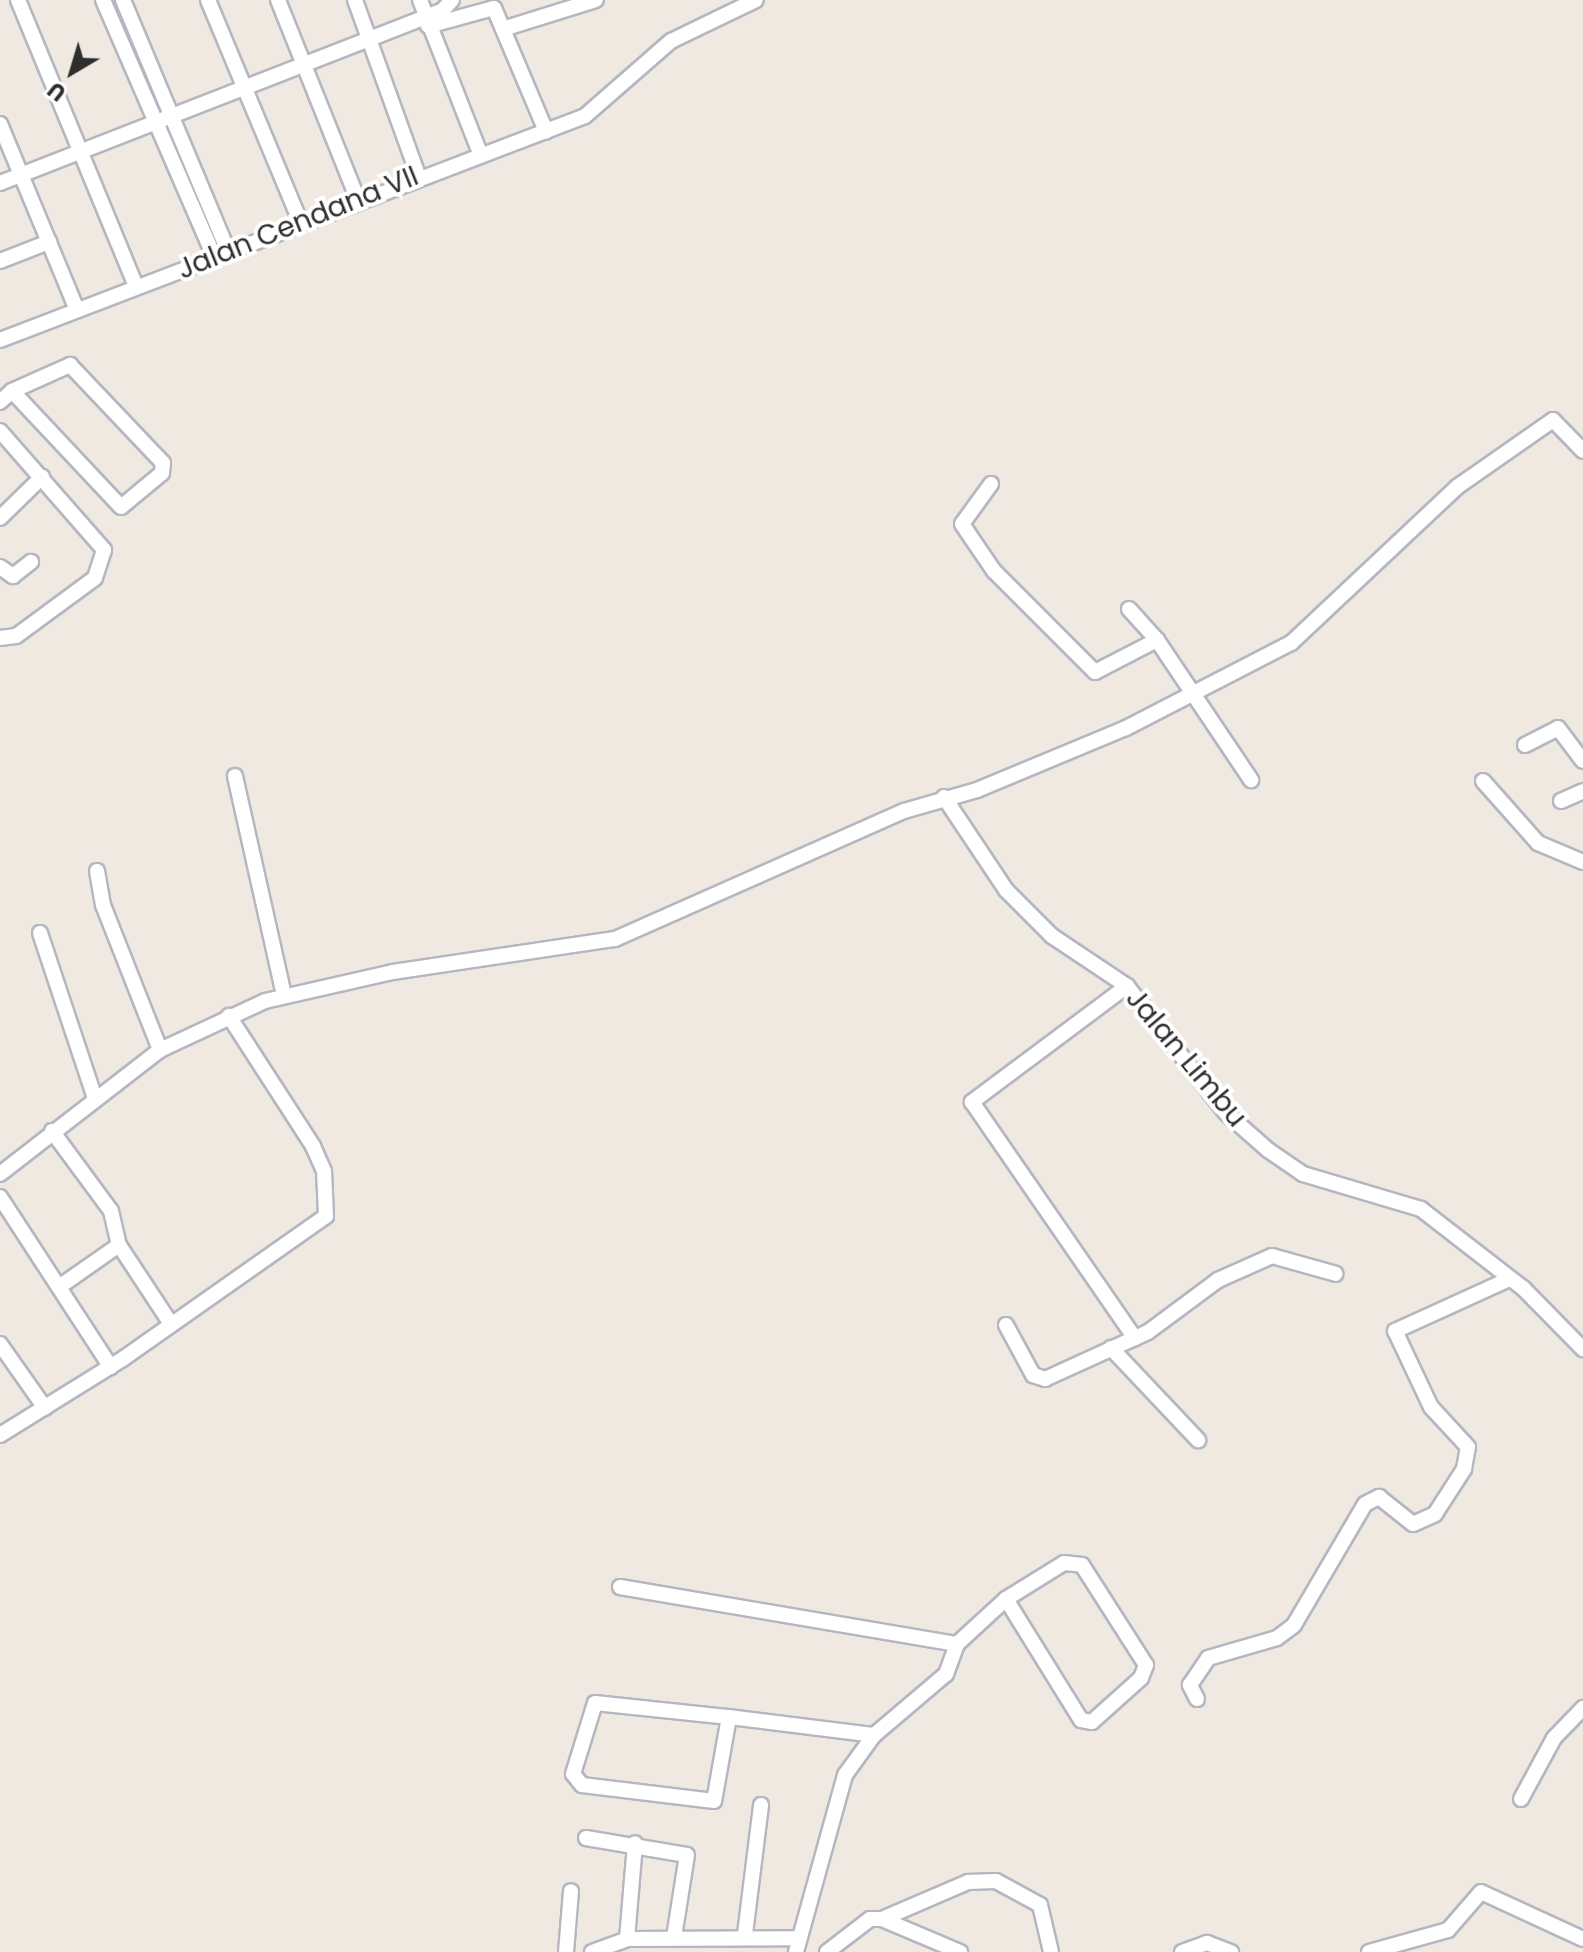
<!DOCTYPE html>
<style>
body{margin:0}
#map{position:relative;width:1583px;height:1952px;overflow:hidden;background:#efe9e1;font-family:Poppins,sans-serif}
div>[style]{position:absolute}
.roads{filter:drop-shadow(2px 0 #b4b7c1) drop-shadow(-2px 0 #b4b7c1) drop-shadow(0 2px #b4b7c1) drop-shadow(0 -2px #b4b7c1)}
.minor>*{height:14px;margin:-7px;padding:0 7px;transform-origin:7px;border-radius:7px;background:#fff}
span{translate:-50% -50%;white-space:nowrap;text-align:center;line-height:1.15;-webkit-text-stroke:8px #fff;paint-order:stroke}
.street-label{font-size:28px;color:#2e2e2e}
.north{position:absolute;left:32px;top:32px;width:80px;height:80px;-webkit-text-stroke:6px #fff;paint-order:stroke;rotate:218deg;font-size:22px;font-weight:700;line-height:32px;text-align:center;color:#2e2e2e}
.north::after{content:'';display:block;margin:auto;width:28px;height:36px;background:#2e2e2e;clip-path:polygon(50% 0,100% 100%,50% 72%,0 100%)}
</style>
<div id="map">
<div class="roads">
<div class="minor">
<div style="left:18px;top:0;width:310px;rotate:67.6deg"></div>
<div style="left:103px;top:0;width:279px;rotate:66.6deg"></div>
<div style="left:123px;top:0;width:272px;rotate:67.3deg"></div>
<div style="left:208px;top:0;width:242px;rotate:67.4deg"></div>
<div style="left:278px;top:0;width:215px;rotate:68.2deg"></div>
<div style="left:355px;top:0;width:186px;rotate:70.2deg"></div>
<div style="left:420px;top:0;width:164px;rotate:68.6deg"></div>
<div style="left:428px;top:26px;width:68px;rotate:-15.3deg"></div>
<div style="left:494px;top:8px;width:134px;rotate:67.1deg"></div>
<div style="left:506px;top:28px;width:94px;rotate:-17.3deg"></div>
<div style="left:0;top:124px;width:201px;rotate:67.5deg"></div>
<div style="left:0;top:183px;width:474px;rotate:-21.3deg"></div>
<div style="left:442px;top:11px;width:15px;rotate:-48deg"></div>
<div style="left:0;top:261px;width:53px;rotate:-21.2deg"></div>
<div style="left:0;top:340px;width:626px;rotate:-20.95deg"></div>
<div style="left:585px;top:116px;width:114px;rotate:-41.1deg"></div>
<div style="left:671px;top:41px;width:94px;rotate:-25.8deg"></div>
<div style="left:0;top:402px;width:16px;rotate:-43deg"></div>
<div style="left:12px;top:391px;width:64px;rotate:-24.1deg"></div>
<div style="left:70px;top:365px;width:135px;rotate:46.5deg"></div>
<div style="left:163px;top:463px;width:10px;rotate:96deg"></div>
<div style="left:162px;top:473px;width:53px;rotate:140.3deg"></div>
<div style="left:121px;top:507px;width:159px;rotate:-133.2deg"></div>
<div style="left:0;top:431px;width:158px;rotate:48.8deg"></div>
<div style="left:104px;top:550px;width:29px;rotate:108deg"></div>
<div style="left:95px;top:578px;width:98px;rotate:143.7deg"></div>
<div style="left:16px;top:636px;width:16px;rotate:173deg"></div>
<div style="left:991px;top:484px;width:49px;rotate:125.9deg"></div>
<div style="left:962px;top:524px;width:57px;rotate:55.8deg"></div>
<div style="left:994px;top:571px;width:143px;rotate:45deg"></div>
<div style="left:1095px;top:672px;width:70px;rotate:-27.3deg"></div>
<div style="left:1157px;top:640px;width:169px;rotate:56.1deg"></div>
<div style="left:0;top:518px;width:59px;rotate:-44.3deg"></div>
<div style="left:0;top:567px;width:16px;rotate:35deg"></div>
<div style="left:13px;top:576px;width:23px;rotate:-38deg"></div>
<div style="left:1129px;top:609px;width:42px;rotate:47.9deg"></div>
<div style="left:1525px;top:745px;width:37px;rotate:-27deg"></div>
<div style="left:1558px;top:728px;width:41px;rotate:52.9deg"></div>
<div style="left:235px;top:776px;width:224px;rotate:77.4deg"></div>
<div style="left:1483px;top:781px;width:83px;rotate:48.4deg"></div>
<div style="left:1538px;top:843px;width:49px;rotate:22.9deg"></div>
<div style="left:944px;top:797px;width:112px;rotate:56.3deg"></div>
<div style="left:1006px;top:890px;width:65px;rotate:45deg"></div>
<div style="left:1052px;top:936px;width:90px;rotate:33.7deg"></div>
<div style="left:1127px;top:986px;width:161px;rotate:52.1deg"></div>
<div style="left:1226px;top:1113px;width:56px;rotate:41.4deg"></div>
<div style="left:1268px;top:1150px;width:42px;rotate:34.4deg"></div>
<div style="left:1303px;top:1174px;width:123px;rotate:16.5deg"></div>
<div style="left:1421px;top:1209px;width:129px;rotate:37.8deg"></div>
<div style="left:1523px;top:1288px;width:86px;rotate:45.5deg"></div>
<div style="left:1561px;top:801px;width:24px;rotate:-24deg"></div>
<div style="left:97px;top:871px;width:35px;rotate:80deg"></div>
<div style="left:103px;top:905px;width:156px;rotate:68.5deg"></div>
<div style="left:40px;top:933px;width:174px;rotate:71.6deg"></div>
<div style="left:1127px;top:986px;width:194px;rotate:143.2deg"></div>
<div style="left:972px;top:1102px;width:287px;rotate:55.4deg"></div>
<div style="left:52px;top:1131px;width:99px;rotate:53.6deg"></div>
<div style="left:111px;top:1211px;width:35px;rotate:77deg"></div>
<div style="left:119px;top:1245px;width:95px;rotate:56.6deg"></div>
<div style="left:0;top:1174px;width:202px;rotate:-37.8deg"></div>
<div style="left:160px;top:1050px;width:116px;rotate:-25deg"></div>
<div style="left:265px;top:1001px;width:131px;rotate:-12.8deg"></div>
<div style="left:393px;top:972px;width:224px;rotate:-8.5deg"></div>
<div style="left:615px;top:939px;width:316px;rotate:-23.9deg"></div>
<div style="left:904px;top:811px;width:76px;rotate:-16deg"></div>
<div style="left:977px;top:790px;width:161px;rotate:-22.6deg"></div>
<div style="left:1126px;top:728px;width:186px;rotate:-27.3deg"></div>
<div style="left:1291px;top:643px;width:228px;rotate:-43.2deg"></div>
<div style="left:1457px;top:487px;width:117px;rotate:-34.9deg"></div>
<div style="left:1553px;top:420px;width:43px;rotate:45.9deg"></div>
<div style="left:0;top:1197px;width:203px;rotate:56.9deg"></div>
<div style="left:59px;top:1287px;width:73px;rotate:-35deg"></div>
<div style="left:1006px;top:1325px;width:57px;rotate:61.6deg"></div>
<div style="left:1033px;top:1375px;width:13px;rotate:18deg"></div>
<div style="left:1045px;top:1379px;width:113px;rotate:-24.5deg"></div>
<div style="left:1148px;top:1332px;width:87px;rotate:-36.6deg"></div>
<div style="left:1218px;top:1280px;width:59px;rotate:-24deg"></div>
<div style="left:1272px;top:1256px;width:66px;rotate:15.7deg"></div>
<div style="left:0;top:1344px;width:78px;rotate:54.9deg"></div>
<div style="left:1111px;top:1348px;width:127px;rotate:46.6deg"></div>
<div style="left:0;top:1435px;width:146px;rotate:-31.8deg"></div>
<div style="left:124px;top:1358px;width:247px;rotate:-35.1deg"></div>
<div style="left:326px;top:1216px;width:45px;rotate:-92.5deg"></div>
<div style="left:324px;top:1171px;width:27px;rotate:-114deg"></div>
<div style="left:313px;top:1146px;width:155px;rotate:-122.9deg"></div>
<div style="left:620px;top:1587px;width:342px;rotate:9.6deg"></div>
<div style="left:957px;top:1644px;width:32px;rotate:110deg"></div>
<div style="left:946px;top:1674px;width:94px;rotate:139.7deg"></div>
<div style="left:874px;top:1735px;width:49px;rotate:125.9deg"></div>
<div style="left:845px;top:1775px;width:184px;rotate:105.5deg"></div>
<div style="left:957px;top:1644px;width:67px;rotate:-42.6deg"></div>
<div style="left:1006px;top:1599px;width:68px;rotate:-31.8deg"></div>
<div style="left:1064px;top:1563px;width:18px;rotate:6deg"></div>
<div style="left:1082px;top:1565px;width:119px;rotate:57.4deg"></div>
<div style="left:1146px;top:1665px;width:14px;rotate:111deg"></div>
<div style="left:1141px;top:1678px;width:66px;rotate:138.1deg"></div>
<div style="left:1092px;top:1722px;width:11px;rotate:-170deg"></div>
<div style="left:1081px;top:1720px;width:142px;rotate:-121.8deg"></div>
<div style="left:1197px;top:1699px;width:16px;rotate:-117deg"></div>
<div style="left:1190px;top:1685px;width:32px;rotate:-56deg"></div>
<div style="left:1208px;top:1658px;width:72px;rotate:-16.2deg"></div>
<div style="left:1277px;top:1638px;width:21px;rotate:-37deg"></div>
<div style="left:1294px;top:1625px;width:140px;rotate:-59.6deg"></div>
<div style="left:1365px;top:1504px;width:16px;rotate:-27deg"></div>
<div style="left:1379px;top:1497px;width:43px;rotate:38.5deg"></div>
<div style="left:1413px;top:1524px;width:24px;rotate:-24deg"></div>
<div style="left:1435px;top:1514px;width:54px;rotate:-57.2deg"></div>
<div style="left:1464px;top:1469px;width:22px;rotate:-80deg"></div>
<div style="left:1468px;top:1447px;width:54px;rotate:-132.8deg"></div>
<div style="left:1431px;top:1407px;width:84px;rotate:-115.3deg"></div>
<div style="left:1395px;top:1331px;width:125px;rotate:-24.5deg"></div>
<div style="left:729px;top:1717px;width:85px;rotate:100.1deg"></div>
<div style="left:714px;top:1801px;width:133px;rotate:-173.1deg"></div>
<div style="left:582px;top:1785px;width:14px;rotate:-129deg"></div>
<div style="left:573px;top:1774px;width:74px;rotate:-72.8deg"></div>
<div style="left:595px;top:1703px;width:135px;rotate:6deg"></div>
<div style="left:729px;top:1717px;width:146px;rotate:7.1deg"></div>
<div style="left:1521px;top:1799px;width:69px;rotate:-61.6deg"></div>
<div style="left:1554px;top:1738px;width:42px;rotate:-46deg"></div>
<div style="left:586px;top:1838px;width:102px;rotate:9.6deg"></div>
<div style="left:687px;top:1855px;width:83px;rotate:99deg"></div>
<div style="left:882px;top:1919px;width:94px;rotate:-23.3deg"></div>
<div style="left:968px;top:1882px;width:28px;rotate:-2deg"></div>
<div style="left:996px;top:1881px;width:50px;rotate:28.6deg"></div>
<div style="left:1040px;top:1905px;width:48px;rotate:76.8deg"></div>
<div style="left:745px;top:1934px;width:130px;rotate:-82.9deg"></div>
<div style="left:627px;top:1939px;width:96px;rotate:-85.2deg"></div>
<div style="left:566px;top:1952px;width:61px;rotate:-85.3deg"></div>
<div style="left:592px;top:1952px;width:37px;rotate:-20deg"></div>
<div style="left:627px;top:1939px;width:167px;rotate:-0.3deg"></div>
<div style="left:827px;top:1952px;width:54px;rotate:-37.5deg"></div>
<div style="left:870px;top:1919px;width:12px"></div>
<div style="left:882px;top:1919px;width:85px;rotate:22.9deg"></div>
<div style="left:1182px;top:1952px;width:27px;rotate:-20deg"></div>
<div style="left:1207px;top:1943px;width:26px;rotate:21deg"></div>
<div style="left:1369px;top:1952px;width:82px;rotate:-15.6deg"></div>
<div style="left:1448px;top:1930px;width:50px;rotate:-49deg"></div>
<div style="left:1481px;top:1892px;width:112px;rotate:24.7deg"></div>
</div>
</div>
<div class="street-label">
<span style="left:298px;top:223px;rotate:-22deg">Jalan Cendana VII</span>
<span style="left:1186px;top:1058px;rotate:50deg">Jalan Limbu</span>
</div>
<div class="north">U</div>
</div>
